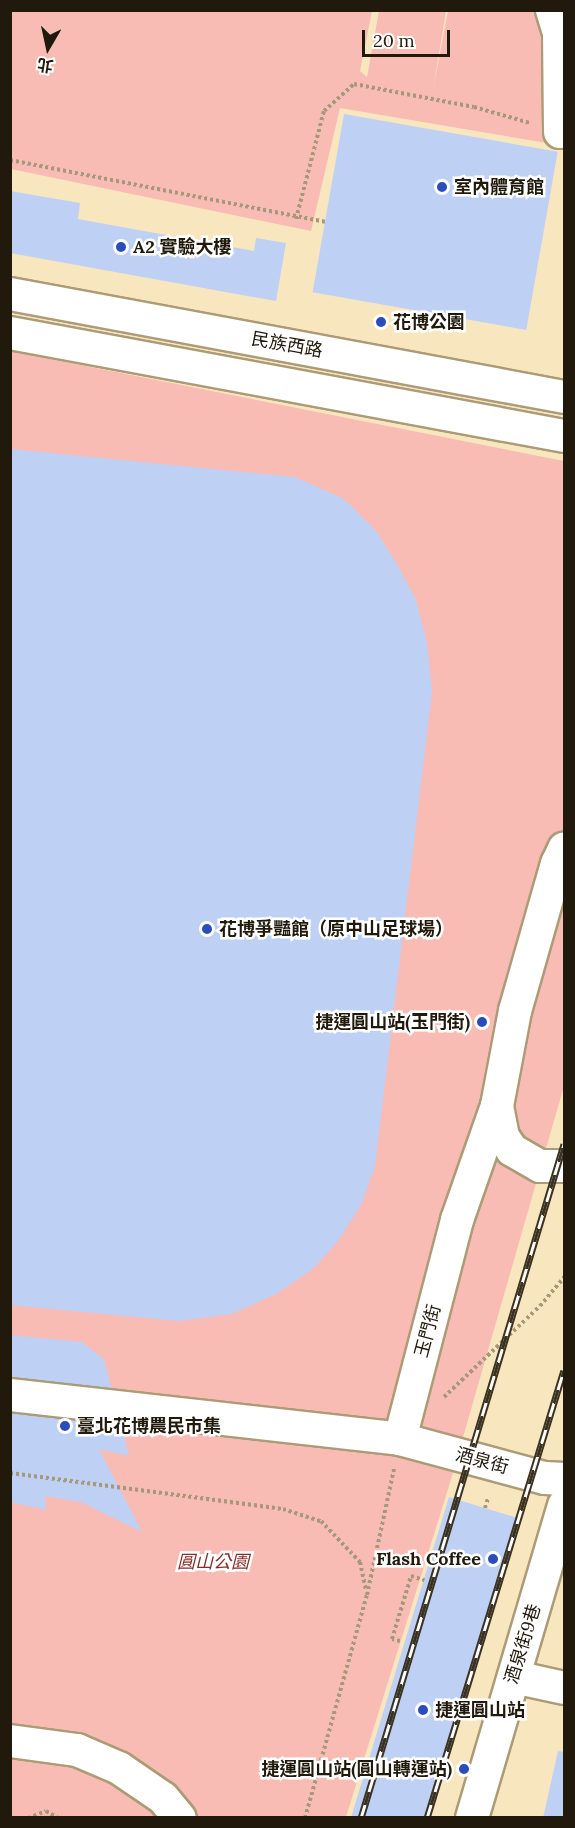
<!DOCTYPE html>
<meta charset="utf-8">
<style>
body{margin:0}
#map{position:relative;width:575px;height:1828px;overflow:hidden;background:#f8e6bf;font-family:Lora,"Noto Sans TC",serif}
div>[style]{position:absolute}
.green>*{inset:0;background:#f8bcb5}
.building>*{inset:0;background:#bfd0f5;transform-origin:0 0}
.path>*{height:4px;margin-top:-2px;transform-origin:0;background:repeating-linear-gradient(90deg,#a6987b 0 3px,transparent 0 6px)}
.roads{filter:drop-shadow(2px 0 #ac9b77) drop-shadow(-2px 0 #ac9b77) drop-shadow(0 2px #ac9b77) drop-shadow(0 -2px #ac9b77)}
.minor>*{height:32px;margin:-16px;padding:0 16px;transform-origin:16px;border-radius:16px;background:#fff}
.rail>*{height:7px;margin-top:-3.5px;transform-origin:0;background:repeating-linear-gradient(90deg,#fff 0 14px,#3b3221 0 28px);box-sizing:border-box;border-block:2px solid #3b3221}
.dots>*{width:16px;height:16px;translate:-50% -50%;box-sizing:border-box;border:3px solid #fff;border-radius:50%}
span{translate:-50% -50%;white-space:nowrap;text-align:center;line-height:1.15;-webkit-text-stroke:5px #fff;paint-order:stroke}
.poi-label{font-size:18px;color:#211a0c;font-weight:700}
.left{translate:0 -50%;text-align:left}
.right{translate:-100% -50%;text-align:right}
.street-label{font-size:18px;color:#211a0c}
.park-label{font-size:18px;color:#862e2a;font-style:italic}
.frame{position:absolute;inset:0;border:12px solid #211a0c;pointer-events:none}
.north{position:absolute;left:18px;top:18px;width:60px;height:60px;-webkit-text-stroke:4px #fff;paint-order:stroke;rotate:189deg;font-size:16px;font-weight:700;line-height:24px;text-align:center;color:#211a0c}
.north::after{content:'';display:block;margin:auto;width:21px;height:27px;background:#211a0c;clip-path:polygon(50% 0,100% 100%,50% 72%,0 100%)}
.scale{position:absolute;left:362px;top:30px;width:88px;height:27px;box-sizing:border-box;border:3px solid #211a0c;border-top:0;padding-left:8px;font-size:18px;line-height:21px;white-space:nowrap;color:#211a0c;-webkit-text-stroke:4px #fff;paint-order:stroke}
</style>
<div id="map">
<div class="green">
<div style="clip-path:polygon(11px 11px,372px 11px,360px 71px,367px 77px,379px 11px,446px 11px,433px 90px,448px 11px,564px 11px,564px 146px,340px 108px,311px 231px,11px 169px)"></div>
<div style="clip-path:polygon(10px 351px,564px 461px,564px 1086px,449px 1486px,346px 1817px,11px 1817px)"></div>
</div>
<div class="building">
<div style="left:344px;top:114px;width:217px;height:181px;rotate:10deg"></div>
<div style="clip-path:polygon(10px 191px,80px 203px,78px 219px,254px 251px,256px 238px,286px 243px,276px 301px,10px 253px)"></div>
<div style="clip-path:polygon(10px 449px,295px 477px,344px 499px,377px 532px,398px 566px,416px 600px,427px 643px,432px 692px,375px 1166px,361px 1205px,338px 1241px,314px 1268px,276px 1294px,232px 1314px,179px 1321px,10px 1305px)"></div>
<div style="clip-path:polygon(10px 1335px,82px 1342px,104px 1359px,129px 1456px,99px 1449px,142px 1532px,81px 1502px,45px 1496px,46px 1510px,10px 1502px)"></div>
<div style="left:449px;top:1497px;width:75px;height:336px;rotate:17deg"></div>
<div style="clip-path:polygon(558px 1751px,564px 1752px,564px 1818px,543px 1818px)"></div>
</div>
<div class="path">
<div style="left:10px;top:160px;width:321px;rotate:11.1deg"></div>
<div style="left:296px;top:219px;width:112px;rotate:-75.5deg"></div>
<div style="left:324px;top:111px;width:40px;rotate:-42deg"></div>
<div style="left:354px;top:84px;width:122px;rotate:10.9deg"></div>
<div style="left:474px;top:107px;width:58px;rotate:15.9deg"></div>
<div style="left:444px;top:1397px;width:132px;rotate:-43.5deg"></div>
<div style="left:540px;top:1306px;width:38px;rotate:-50deg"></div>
<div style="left:10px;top:1473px;width:275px;rotate:7.5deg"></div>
<div style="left:283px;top:1509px;width:40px;rotate:18deg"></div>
<div style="left:321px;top:1521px;width:57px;rotate:46.4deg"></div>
<div style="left:360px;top:1562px;width:30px;rotate:78deg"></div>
<div style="left:485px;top:1508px;width:10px;rotate:-73deg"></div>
<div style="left:428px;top:1554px;width:4px;rotate:14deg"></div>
<div style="left:400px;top:1641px;width:8px;rotate:-166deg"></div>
<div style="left:392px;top:1639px;width:66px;rotate:-73.2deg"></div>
<div style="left:411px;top:1576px;width:14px;rotate:17deg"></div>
<div style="left:28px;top:1818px;width:19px;rotate:-21deg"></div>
<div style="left:46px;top:1811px;width:14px;rotate:30deg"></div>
<div style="left:305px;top:1818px;width:231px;rotate:-74.5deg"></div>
<div style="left:367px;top:1595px;width:129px;rotate:-77.9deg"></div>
</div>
<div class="roads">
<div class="minor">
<div style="left:552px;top:10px;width:24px;rotate:73deg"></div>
<div style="left:559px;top:33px;width:99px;rotate:89.4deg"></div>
<div style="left:10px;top:294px;width:563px;rotate:10.53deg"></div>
<div style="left:10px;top:333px;width:563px;rotate:10.53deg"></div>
<div style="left:497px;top:1106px;width:32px;rotate:79deg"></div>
<div style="left:503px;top:1137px;width:16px;rotate:55deg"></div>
<div style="left:512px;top:1150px;width:32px;rotate:30deg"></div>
<div style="left:540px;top:1166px;width:24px"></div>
<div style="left:10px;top:1395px;width:392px;rotate:6.4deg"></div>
<div style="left:400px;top:1439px;width:150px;rotate:15.1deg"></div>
<div style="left:545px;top:1478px;width:19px;rotate:3deg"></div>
<div style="left:400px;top:1439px;width:226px;rotate:-75.4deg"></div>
<div style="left:457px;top:1220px;width:121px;rotate:-70.7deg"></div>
<div style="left:497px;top:1106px;width:97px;rotate:-79.3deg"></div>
<div style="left:515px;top:1011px;width:153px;rotate:-74.1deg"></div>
<div style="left:557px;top:864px;width:17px;rotate:-65deg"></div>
<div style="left:514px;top:1677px;width:51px;rotate:12.4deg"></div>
<div style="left:10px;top:1741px;width:68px;rotate:7.7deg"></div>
<div style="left:77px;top:1750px;width:46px;rotate:23.2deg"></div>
<div style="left:119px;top:1768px;width:53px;rotate:34.3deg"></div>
<div style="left:163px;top:1798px;width:26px;rotate:50deg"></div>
<div style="left:472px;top:1818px;width:326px;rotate:-73.6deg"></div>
</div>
</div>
<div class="rail">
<div style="left:361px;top:1818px;width:704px;rotate:-73.24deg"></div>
<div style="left:427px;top:1818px;width:468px;rotate:-73deg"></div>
</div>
<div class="dots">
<div style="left:442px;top:187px;background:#294dbc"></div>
<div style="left:121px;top:247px;background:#294dbc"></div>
<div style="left:381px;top:322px;background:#294dbc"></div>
<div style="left:207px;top:929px;background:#294dbc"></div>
<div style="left:482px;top:1022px;background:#294dbc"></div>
<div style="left:65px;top:1426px;background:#294dbc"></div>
<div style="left:493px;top:1559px;background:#294dbc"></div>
<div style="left:423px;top:1710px;background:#294dbc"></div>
<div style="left:464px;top:1769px;background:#294dbc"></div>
</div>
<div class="poi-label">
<span class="left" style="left:454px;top:187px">室內體育館</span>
<span class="left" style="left:133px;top:247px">A2 實驗大樓</span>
<span class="left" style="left:393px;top:322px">花博公園</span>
<span class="left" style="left:219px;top:929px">花博爭豔館（原中山足球場）</span>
<span class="right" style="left:470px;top:1022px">捷運圓山站(玉門街)</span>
<span class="left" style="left:77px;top:1426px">臺北花博農民市集</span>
<span class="right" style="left:481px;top:1559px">Flash Coffee</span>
<span class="left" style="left:435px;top:1710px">捷運圓山站</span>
<span class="right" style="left:452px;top:1769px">捷運圓山站(圓山轉運站)</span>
</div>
<div class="street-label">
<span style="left:287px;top:345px;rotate:10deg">民族西路</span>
<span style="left:428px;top:1331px;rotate:-75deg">玉門街</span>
<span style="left:482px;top:1461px;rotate:15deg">酒泉街</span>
<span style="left:523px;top:1644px;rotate:-73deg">酒泉街9巷</span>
</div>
<div class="park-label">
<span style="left:213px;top:1562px">圓山公園</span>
</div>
<div class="frame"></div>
<div class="north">北</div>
<div class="scale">20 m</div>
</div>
